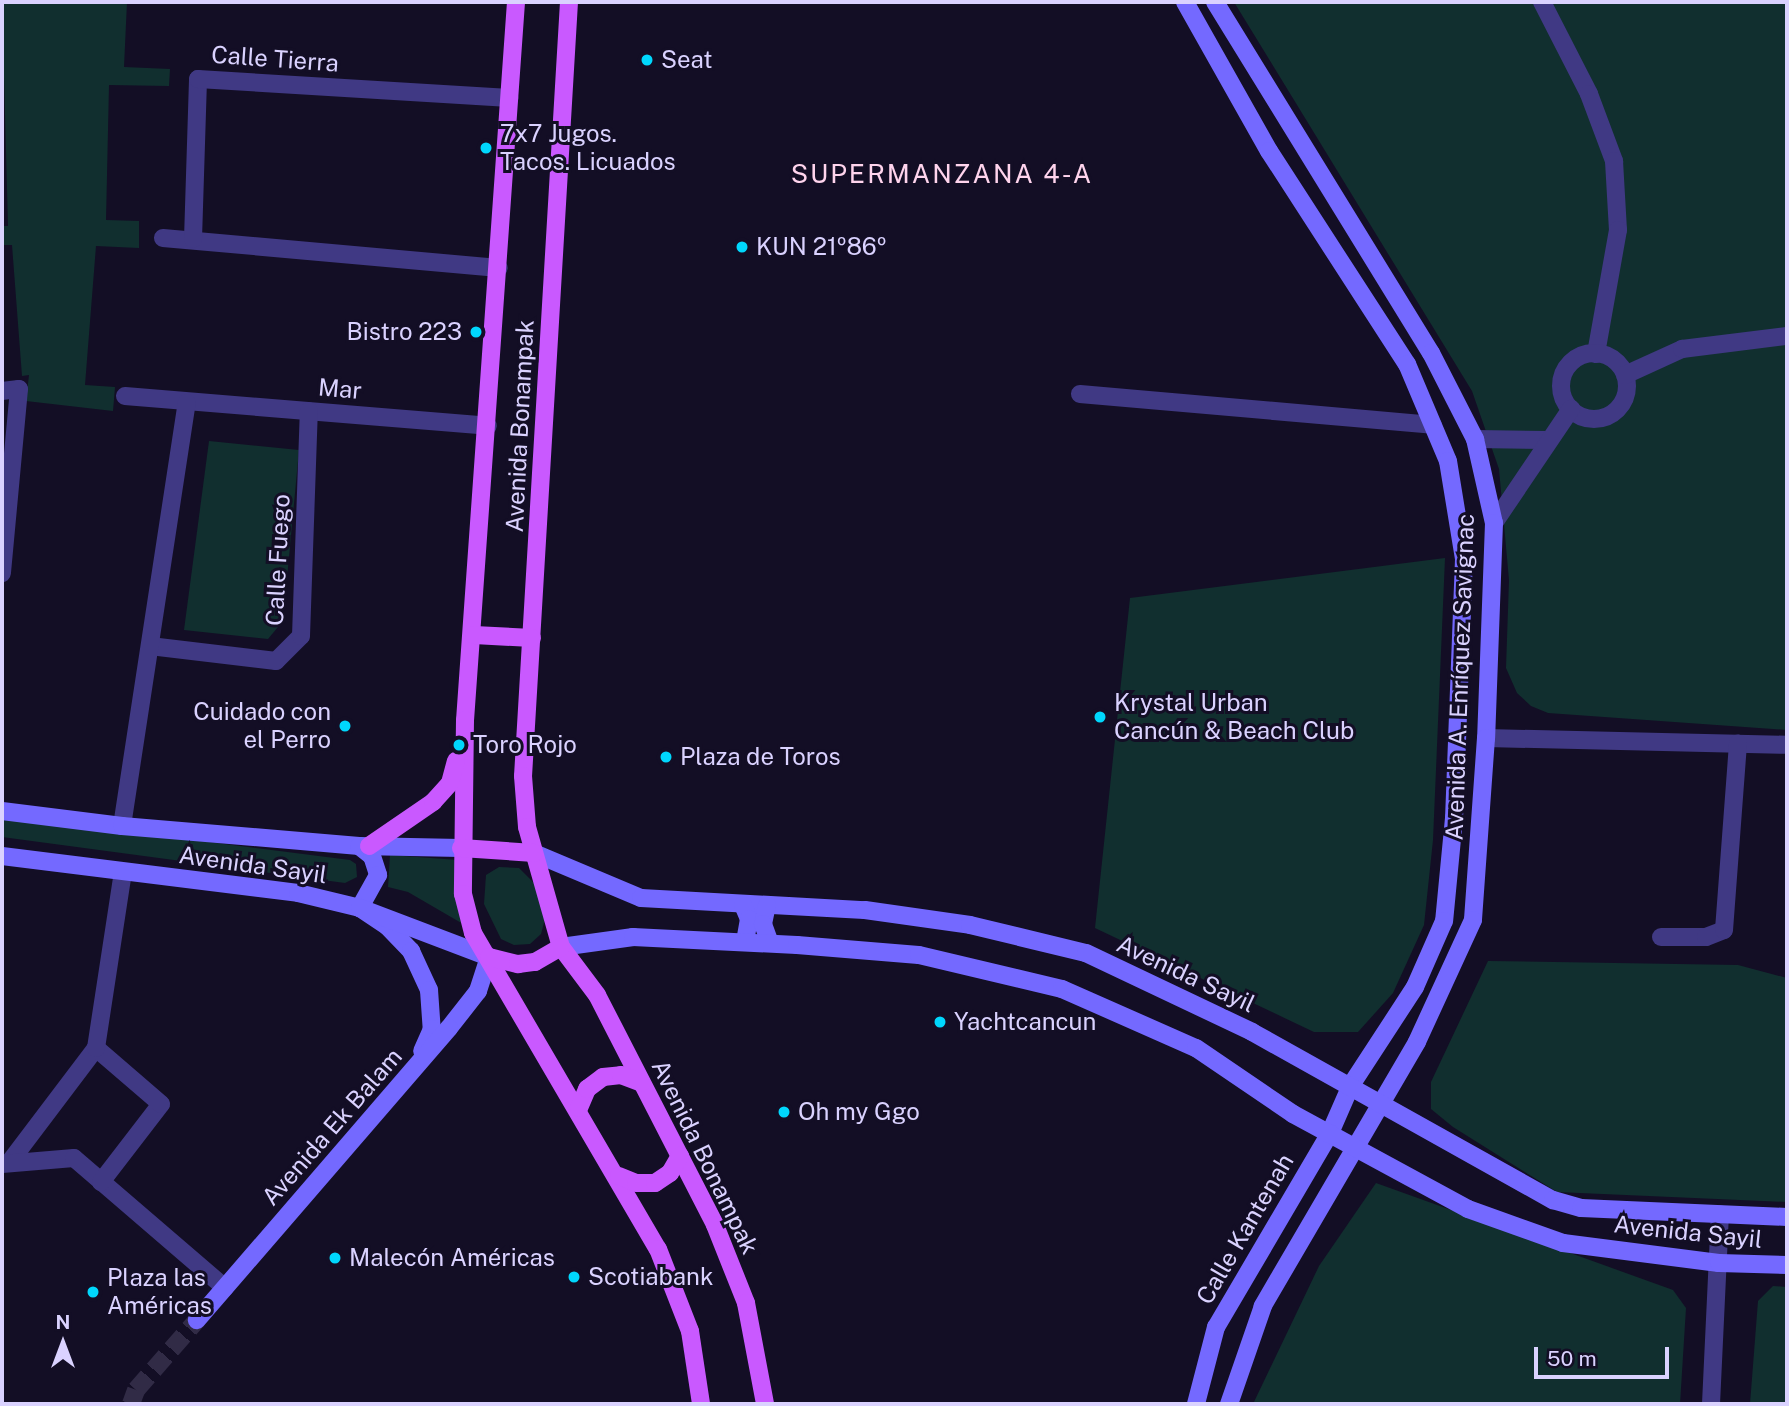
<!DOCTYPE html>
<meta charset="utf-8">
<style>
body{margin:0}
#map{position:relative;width:1789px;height:1406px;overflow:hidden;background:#130e25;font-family:"Public Sans",sans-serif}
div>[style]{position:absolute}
.green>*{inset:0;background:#112f2f}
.secondary-tunnel>*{height:18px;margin-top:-9px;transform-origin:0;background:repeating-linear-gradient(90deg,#312b46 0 18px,transparent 0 27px)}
.street>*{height:18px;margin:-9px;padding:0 9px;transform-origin:9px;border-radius:9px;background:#403984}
.street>.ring{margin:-9px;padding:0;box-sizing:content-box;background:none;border:18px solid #403984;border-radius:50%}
.secondary>*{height:18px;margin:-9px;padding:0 9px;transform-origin:9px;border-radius:9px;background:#7469ff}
.primary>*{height:18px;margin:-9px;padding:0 9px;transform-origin:9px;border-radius:9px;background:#c959ff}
.dots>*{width:19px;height:19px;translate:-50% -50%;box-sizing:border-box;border:4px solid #130e25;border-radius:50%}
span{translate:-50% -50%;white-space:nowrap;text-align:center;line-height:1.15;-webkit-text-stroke:6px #130e25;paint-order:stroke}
.street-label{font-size:24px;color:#dad2ff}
.poi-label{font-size:24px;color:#dad2ff}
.left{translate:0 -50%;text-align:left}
.right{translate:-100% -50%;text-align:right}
.neighbourhood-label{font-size:26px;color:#ffd4ed;letter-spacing:2px}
.frame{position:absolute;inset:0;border:4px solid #dad2ff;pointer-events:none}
.north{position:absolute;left:28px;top:1308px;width:70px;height:70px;-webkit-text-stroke:5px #130e25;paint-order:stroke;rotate:0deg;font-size:19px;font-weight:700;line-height:28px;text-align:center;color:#dad2ff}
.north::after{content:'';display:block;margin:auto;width:24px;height:32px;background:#dad2ff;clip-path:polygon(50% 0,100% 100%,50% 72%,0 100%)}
.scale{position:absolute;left:1534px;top:1347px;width:135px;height:32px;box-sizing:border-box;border:4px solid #dad2ff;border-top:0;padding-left:9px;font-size:21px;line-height:24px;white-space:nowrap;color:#dad2ff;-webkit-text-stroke:5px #130e25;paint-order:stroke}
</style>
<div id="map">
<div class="green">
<div style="clip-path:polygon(2px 2px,127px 2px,124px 67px,170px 69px,169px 86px,109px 85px,106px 220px,139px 221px,139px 248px,96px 246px,85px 385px,115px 387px,113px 411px,26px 401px,29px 375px,22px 376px,12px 245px,2px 245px,2px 226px,8px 226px)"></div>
<div style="clip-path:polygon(1234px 2px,1787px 2px,1787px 730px,1548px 713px,1531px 706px,1517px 693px,1506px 668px,1509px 580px,1499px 469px,1472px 391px)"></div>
<div style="clip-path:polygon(209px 441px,299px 450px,283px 621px,268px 639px,184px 630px)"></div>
<div style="clip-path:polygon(1445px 558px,1433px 840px,1424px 925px,1393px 993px,1358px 1032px,1314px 1032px,1095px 928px,1130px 598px)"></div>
<div style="clip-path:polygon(2px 816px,350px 860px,356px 864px,357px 877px,345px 883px,2px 837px)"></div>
<div style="clip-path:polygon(390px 855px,458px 860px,463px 924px,408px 892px,388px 887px)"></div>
<div style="clip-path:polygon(499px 867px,519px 868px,537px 886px,545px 919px,541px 934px,530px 944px,514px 945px,501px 939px,484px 904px,486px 875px)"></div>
<div style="clip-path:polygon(1488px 961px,1738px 965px,1787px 978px,1787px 1202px,1557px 1192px,1453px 1127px,1431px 1109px,1431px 1082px)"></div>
<div style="clip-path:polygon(1376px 1183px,1673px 1290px,1686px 1308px,1680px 1404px,1253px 1404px,1319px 1266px)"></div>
<div style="clip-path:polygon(1773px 1286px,1787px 1287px,1787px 1404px,1750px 1404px,1758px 1301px)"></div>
</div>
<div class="secondary-tunnel">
<div style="left:131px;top:1404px;width:15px;rotate:-70deg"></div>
<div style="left:136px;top:1390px;width:93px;rotate:-48.9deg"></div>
</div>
<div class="street">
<div style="left:1542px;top:2px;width:103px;rotate:62.9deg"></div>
<div style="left:1589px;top:94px;width:72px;rotate:69.5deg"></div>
<div style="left:1614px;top:161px;width:69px;rotate:86.7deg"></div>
<div style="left:1618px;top:230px;width:126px;rotate:100.1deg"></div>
<div style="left:163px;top:238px;width:337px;rotate:5.1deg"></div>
<div style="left:193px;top:239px;width:160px;rotate:-88.2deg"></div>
<div style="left:198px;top:79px;width:312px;rotate:3.5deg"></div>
<div class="ring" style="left:1561px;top:353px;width:48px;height:48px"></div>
<div style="left:1625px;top:375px;width:63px;rotate:-24.5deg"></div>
<div style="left:1682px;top:349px;width:106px;rotate:-7.1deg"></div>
<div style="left:2px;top:391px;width:17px;rotate:-7deg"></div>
<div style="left:19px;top:389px;width:185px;rotate:95.3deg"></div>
<div style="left:1080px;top:394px;width:354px;rotate:5deg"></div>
<div style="left:125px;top:396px;width:364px;rotate:4.7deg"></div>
<div style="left:1475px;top:439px;width:73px;rotate:0.8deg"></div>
<div style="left:1494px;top:523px;width:138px;rotate:-56deg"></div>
<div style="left:150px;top:646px;width:127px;rotate:6.8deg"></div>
<div style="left:276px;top:661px;width:35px;rotate:-45deg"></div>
<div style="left:301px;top:636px;width:225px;rotate:-88deg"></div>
<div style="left:1486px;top:738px;width:301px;rotate:1.3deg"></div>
<div style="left:122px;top:826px;width:428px;rotate:-81.3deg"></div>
<div style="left:1661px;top:937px;width:45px"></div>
<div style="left:1706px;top:937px;width:19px;rotate:-21deg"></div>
<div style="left:1724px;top:930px;width:187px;rotate:-85.7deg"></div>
<div style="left:9px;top:1163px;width:144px;rotate:-52.9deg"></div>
<div style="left:2px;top:1164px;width:72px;rotate:-4.8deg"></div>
<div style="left:74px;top:1158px;width:199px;rotate:40.7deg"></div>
<div style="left:101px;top:1182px;width:98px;rotate:-52.4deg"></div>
<div style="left:161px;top:1104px;width:86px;rotate:-139.3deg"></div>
<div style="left:96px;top:1048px;width:178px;rotate:-81.3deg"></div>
<div style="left:1711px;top:1404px;width:190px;rotate:-87.3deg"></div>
</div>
<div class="secondary">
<div style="left:1185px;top:2px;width:171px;rotate:60.6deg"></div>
<div style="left:1269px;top:151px;width:254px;rotate:57.1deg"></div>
<div style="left:1407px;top:364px;width:105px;rotate:67.1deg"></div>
<div style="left:1448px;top:461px;width:99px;rotate:80.7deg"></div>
<div style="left:1464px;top:559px;width:259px;rotate:92.2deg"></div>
<div style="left:1454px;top:818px;width:103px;rotate:95.5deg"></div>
<div style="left:1444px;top:921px;width:72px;rotate:113.7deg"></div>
<div style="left:1415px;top:987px;width:117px;rotate:123.1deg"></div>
<div style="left:1351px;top:1085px;width:52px;rotate:113.6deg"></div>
<div style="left:1330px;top:1133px;width:225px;rotate:120.4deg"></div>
<div style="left:1216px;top:1327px;width:80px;rotate:104.6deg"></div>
<div style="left:1215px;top:2px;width:412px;rotate:58.4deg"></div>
<div style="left:1431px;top:353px;width:97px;rotate:62.9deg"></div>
<div style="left:1475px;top:439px;width:86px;rotate:77.3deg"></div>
<div style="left:1494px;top:523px;width:215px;rotate:92.1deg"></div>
<div style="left:1486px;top:738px;width:182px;rotate:94.1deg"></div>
<div style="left:1473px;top:920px;width:134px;rotate:114.7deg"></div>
<div style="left:1417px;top:1042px;width:306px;rotate:120.3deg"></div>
<div style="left:1263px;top:1306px;width:104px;rotate:109.1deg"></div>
<div style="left:2px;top:811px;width:121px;rotate:7.1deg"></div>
<div style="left:122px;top:826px;width:238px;rotate:4.8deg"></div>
<div style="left:359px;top:846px;width:102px;rotate:1.1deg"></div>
<div style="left:359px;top:846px;width:16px;rotate:38deg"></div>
<div style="left:372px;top:856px;width:20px;rotate:72deg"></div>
<div style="left:378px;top:875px;width:38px;rotate:119deg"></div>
<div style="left:360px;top:908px;width:32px;rotate:34deg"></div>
<div style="left:387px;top:926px;width:35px;rotate:46deg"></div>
<div style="left:411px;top:951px;width:43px;rotate:65.2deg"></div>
<div style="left:429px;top:990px;width:39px;rotate:86deg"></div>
<div style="left:432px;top:1029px;width:24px;rotate:114deg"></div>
<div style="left:534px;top:853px;width:116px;rotate:22.8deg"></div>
<div style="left:641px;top:898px;width:224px;rotate:3.1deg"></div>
<div style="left:865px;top:910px;width:106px;rotate:8.1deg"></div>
<div style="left:970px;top:925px;width:119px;rotate:13.6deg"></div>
<div style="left:1086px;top:953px;width:184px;rotate:25.4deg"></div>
<div style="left:1252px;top:1032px;width:345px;rotate:29.2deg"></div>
<div style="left:1553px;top:1200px;width:29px;rotate:16deg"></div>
<div style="left:1581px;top:1208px;width:206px;rotate:2.5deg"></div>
<div style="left:2px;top:856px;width:298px;rotate:7.1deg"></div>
<div style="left:298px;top:893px;width:64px;rotate:13.6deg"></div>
<div style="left:360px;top:908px;width:138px;rotate:20.8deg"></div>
<div style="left:489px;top:957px;width:36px;rotate:108deg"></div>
<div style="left:478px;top:991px;width:47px;rotate:128.1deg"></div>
<div style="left:449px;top:1028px;width:386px;rotate:130.8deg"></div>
<div style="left:743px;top:905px;width:15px;rotate:67deg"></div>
<div style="left:749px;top:919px;width:23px;rotate:100deg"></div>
<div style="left:767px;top:905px;width:19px;rotate:102deg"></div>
<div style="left:763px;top:924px;width:20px;rotate:70deg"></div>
<div style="left:561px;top:947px;width:73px;rotate:-7.9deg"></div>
<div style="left:633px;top:937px;width:164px;rotate:2.8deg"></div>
<div style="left:797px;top:945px;width:122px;rotate:4.7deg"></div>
<div style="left:919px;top:955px;width:147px;rotate:13.4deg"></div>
<div style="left:1062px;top:989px;width:146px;rotate:23.8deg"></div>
<div style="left:1196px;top:1048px;width:117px;rotate:34.2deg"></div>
<div style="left:1293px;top:1114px;width:199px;rotate:28.5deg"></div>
<div style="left:1468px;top:1209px;width:101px;rotate:19.7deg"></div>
<div style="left:1563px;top:1243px;width:157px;rotate:7.3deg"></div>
<div style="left:1719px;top:1263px;width:68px;rotate:1.7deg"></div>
</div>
<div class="primary">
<div style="left:516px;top:2px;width:720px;rotate:94.06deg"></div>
<div style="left:465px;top:720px;width:174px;rotate:90.7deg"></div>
<div style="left:463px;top:894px;width:40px;rotate:75.6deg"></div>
<div style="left:473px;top:933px;width:366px;rotate:59.7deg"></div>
<div style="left:658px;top:1249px;width:88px;rotate:68.7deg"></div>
<div style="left:690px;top:1331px;width:74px;rotate:81.4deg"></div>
<div style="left:569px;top:2px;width:775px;rotate:93.4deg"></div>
<div style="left:523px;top:776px;width:51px;rotate:85.5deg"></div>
<div style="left:527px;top:827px;width:125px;rotate:74.2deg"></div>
<div style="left:561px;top:947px;width:60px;rotate:53.1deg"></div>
<div style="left:597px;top:995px;width:259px;rotate:62.8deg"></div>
<div style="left:715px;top:1225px;width:84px;rotate:68.3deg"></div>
<div style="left:746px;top:1303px;width:103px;rotate:79.3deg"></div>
<div style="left:474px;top:635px;width:58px;rotate:3deg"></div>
<div style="left:369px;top:846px;width:78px;rotate:-34.5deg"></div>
<div style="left:433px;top:802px;width:25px;rotate:-48deg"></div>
<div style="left:450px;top:783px;width:23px;rotate:-75deg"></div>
<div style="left:461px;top:848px;width:73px;rotate:3.9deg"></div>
<div style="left:489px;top:957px;width:30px;rotate:14deg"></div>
<div style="left:518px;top:964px;width:17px;rotate:-7deg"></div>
<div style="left:535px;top:962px;width:30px;rotate:-30deg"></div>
<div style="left:579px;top:1108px;width:21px;rotate:-67deg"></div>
<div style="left:587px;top:1089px;width:20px;rotate:-37deg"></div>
<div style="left:603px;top:1077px;width:18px;rotate:-6deg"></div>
<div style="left:621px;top:1075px;width:22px;rotate:21deg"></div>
<div style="left:619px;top:1176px;width:18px;rotate:22deg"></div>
<div style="left:636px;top:1183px;width:19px"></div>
<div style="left:655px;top:1183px;width:18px;rotate:-34deg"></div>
<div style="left:670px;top:1173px;width:20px;rotate:-60deg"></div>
</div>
<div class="dots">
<div style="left:647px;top:60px;background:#00d7fd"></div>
<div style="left:486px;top:148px;background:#00d7fd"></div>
<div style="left:742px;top:247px;background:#00d7fd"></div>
<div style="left:476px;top:332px;background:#00d7fd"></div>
<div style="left:1100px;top:717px;background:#00d7fd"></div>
<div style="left:345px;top:726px;background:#00d7fd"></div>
<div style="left:459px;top:745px;background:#00d7fd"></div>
<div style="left:666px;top:757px;background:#00d7fd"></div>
<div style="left:940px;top:1022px;background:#00d7fd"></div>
<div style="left:784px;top:1112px;background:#00d7fd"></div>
<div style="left:335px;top:1258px;background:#00d7fd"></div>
<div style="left:574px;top:1277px;background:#00d7fd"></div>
<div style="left:93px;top:1292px;background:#00d7fd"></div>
</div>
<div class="street-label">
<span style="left:275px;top:59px;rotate:4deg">Calle Tierra</span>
<span style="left:340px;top:389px;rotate:5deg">Mar</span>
<span style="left:520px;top:426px;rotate:-87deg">Avenida Bonampak</span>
<span style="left:278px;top:560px;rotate:-87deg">Calle Fuego</span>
<span style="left:1460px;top:677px;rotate:-88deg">Avenida A. Enríquez Savignac</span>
<span style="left:253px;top:865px;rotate:8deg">Avenida Sayil</span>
<span style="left:1186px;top:974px;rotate:25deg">Avenida Sayil</span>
<span style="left:332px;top:1127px;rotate:-49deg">Avenida Ek Balam</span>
<span style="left:705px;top:1157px;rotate:64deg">Avenida Bonampak</span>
<span style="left:1245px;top:1229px;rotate:-60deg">Calle Kantenah</span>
<span style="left:1688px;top:1232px;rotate:6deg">Avenida Sayil</span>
</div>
<div class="poi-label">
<span class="left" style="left:661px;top:60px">Seat</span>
<span class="left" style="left:500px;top:148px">7x7 Jugos.<br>Tacos. Licuados</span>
<span class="left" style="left:756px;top:247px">KUN 21º86º</span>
<span class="right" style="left:462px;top:332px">Bistro 223</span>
<span class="left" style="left:1114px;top:717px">Krystal Urban<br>Cancún &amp; Beach Club</span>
<span class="right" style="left:331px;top:726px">Cuidado con<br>el Perro</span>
<span class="left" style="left:473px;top:745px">Toro Rojo</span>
<span class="left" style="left:680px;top:757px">Plaza de Toros</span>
<span class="left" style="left:954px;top:1022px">Yachtcancun</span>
<span class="left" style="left:798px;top:1112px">Oh my Ggo</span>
<span class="left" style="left:349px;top:1258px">Malecón Américas</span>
<span class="left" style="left:588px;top:1277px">Scotiabank</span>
<span class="left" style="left:107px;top:1292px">Plaza las<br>Américas</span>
</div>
<div class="neighbourhood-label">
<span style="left:942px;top:174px">SUPERMANZANA 4-A</span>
</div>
<div class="frame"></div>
<div class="north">N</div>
<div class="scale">50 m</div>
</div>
